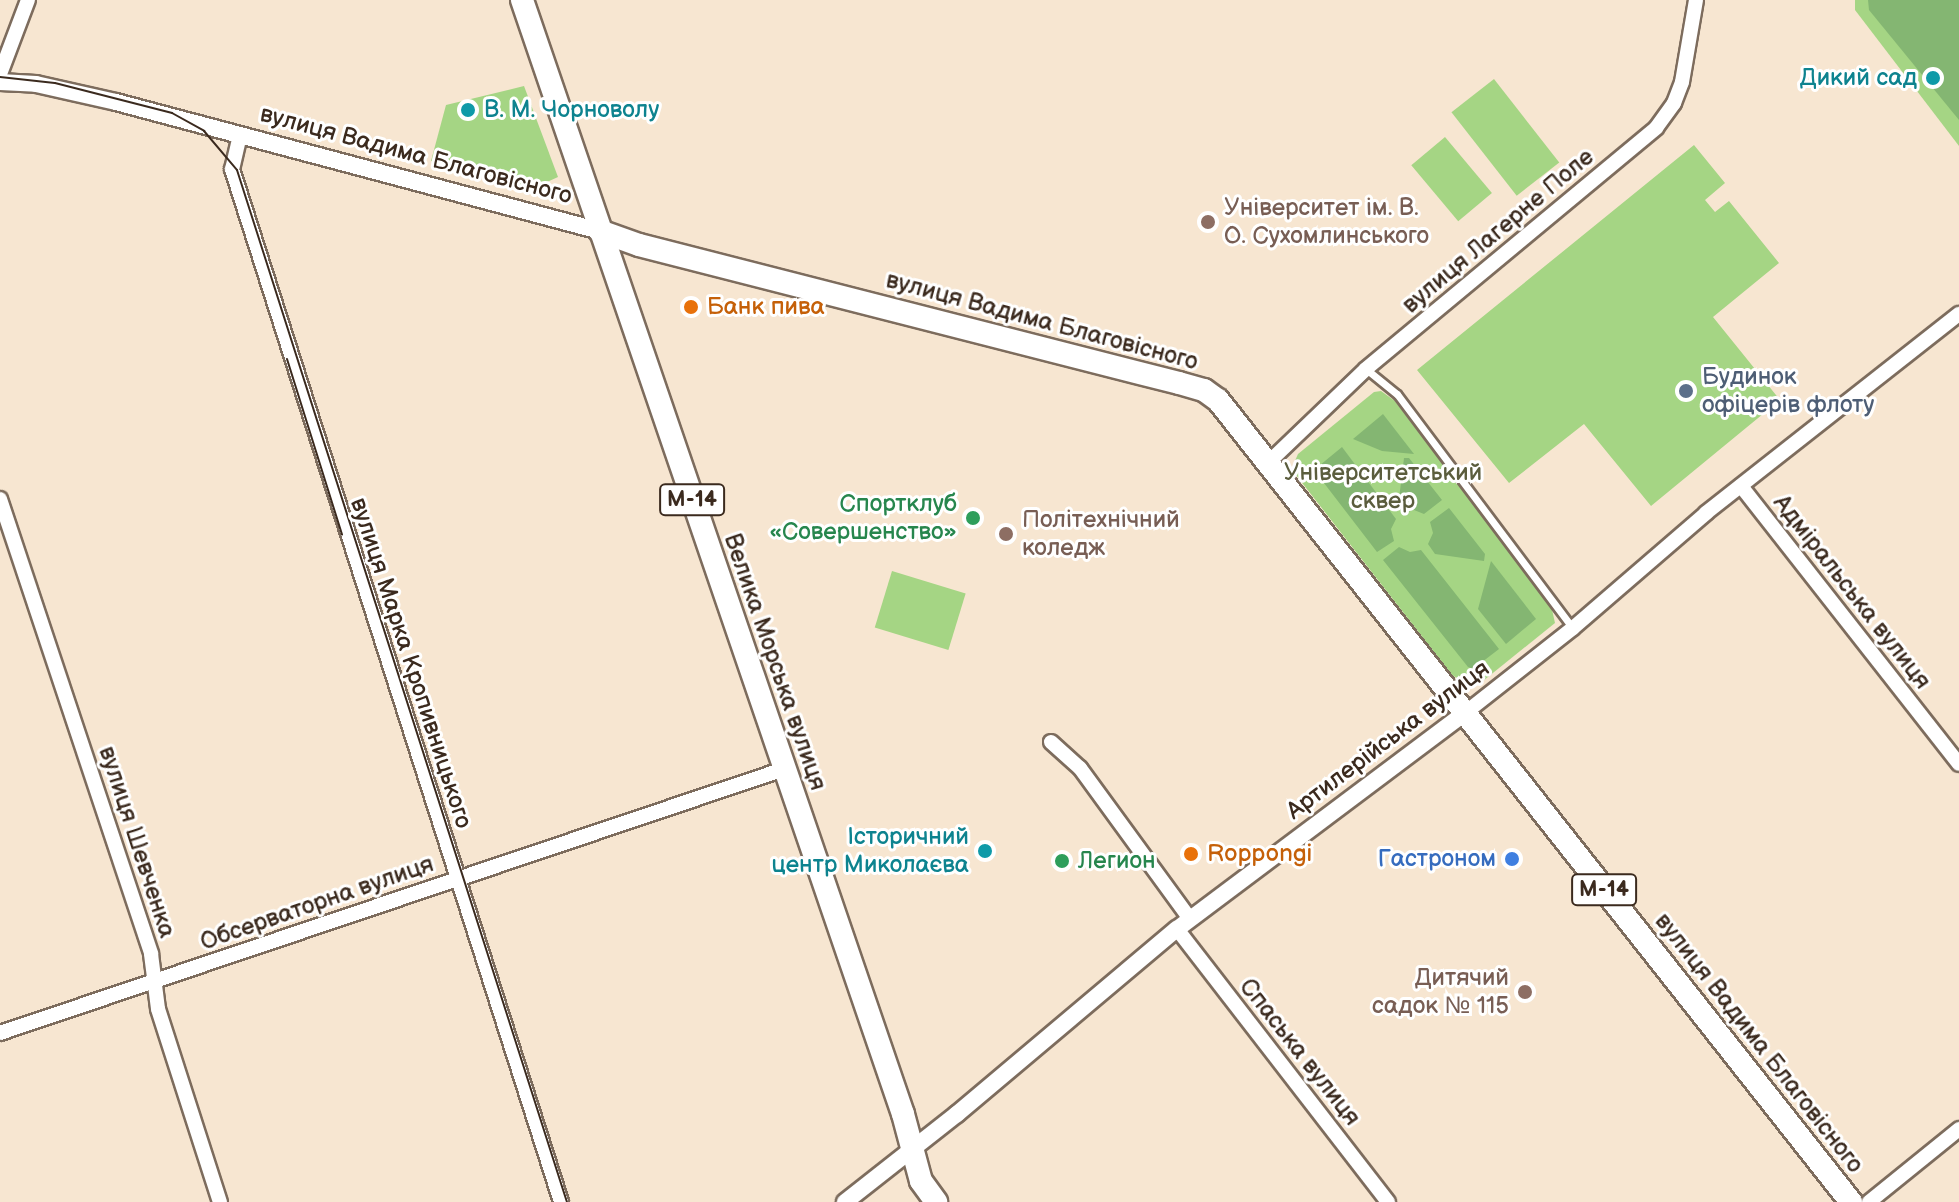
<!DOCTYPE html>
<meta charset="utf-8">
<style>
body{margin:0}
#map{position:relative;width:1959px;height:1202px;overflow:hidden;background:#f7e6d1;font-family:"Balsamiq Sans",sans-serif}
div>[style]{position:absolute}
.green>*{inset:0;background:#a5d584;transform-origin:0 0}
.forest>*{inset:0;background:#84b672}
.roads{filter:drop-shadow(2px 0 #7d6c5d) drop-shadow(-2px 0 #7d6c5d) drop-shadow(0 2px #7d6c5d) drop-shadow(0 -2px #7d6c5d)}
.service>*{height:7px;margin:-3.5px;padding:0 3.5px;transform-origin:3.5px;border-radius:3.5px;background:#fff}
.minor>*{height:14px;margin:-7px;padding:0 7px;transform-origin:7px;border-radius:7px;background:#fff}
.tertiary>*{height:16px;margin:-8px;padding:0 8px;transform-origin:8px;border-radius:8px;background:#fff}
.trunk>*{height:22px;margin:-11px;padding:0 11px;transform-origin:11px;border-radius:11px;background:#fff}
.tram>*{height:2px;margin:-1px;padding:0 1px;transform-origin:1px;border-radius:1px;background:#3b2a1e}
.dots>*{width:22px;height:22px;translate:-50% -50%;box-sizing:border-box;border:4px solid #fff;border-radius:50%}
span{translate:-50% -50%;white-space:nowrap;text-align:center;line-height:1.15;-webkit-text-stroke:6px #fff;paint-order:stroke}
.shield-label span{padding:2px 6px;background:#fff;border:2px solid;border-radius:6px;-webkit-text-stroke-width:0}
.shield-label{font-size:22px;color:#3b2a1e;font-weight:700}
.culture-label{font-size:24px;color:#0d838f}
.right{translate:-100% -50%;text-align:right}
.left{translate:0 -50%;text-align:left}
.street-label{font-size:24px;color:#3b2a1e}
.education-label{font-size:24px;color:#785e54}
.food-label{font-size:24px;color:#c56008}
.service-label{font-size:24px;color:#4e5e75}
.park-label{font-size:24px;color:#5b5d3d}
.leisure-label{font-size:24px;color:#27864d}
.shop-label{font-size:24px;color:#366cbe}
</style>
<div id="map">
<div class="green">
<div style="clip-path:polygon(1855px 0,1959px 0,1959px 146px,1855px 10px)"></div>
<div style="left:1494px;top:79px;width:106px;height:54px;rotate:52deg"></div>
<div style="clip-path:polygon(524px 86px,558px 177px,534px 188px,431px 161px,446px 105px)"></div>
<div style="left:1445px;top:137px;width:73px;height:44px;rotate:50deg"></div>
<div style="clip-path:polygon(1694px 145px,1725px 183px,1705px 200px,1715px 212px,1729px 201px,1779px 263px,1713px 317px,1780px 400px,1651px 506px,1584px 424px,1509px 483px,1417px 370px)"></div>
<div style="clip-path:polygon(1381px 391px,1395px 401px,1551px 605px,1555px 623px,1483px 681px,1463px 682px,1452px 675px,1296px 475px,1294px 463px,1298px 454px,1374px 392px)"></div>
<div style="left:892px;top:571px;width:77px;height:59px;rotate:17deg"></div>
</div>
<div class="forest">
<div style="clip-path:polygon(1868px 0,1959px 0,1959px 120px,1869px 10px)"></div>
<div style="clip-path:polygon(1383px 414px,1414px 454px,1382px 451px,1353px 439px)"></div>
<div style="clip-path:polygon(1342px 447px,1396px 519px,1391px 529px,1394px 541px,1377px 552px,1314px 470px)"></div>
<div style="clip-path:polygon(1404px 458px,1409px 458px,1442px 500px,1424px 514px,1414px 510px,1403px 513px,1398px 507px)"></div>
<div style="clip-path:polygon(1449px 508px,1485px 554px,1484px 561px,1435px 554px,1428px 544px,1433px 533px,1430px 522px)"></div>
<div style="clip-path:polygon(1399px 547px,1410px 552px,1421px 550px,1499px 649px,1473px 669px,1468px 667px,1383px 560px)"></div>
<div style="clip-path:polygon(1491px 561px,1536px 619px,1506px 644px,1478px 609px)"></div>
</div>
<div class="roads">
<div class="service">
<div style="left:1366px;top:369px;width:40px;rotate:39deg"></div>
<div style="left:1397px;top:394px;width:293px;rotate:53.1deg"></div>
</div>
<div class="minor">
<div style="left:0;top:74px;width:79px;rotate:-69.3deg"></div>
<div style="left:240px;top:135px;width:35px;rotate:103deg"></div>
<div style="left:232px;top:169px;width:1084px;rotate:72.33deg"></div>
<div style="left:1269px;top:462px;width:134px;rotate:-43.8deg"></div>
<div style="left:1366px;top:369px;width:377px;rotate:-39.7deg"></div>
<div style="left:1656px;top:128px;width:31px;rotate:-54deg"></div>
<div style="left:1674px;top:103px;width:22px;rotate:-69deg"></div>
<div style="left:1682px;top:82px;width:83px;rotate:-80.3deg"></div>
<div style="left:1741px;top:486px;width:353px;rotate:51.9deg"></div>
<div style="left:0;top:499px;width:479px;rotate:71.6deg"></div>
<div style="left:151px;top:954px;width:55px;rotate:82.7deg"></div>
<div style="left:158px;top:1009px;width:203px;rotate:72.2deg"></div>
<div style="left:1465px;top:713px;width:137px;rotate:-38.2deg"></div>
<div style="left:1573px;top:628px;width:176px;rotate:-40.8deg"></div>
<div style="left:1706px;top:513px;width:322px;rotate:-38.2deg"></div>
<div style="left:1051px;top:742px;width:39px;rotate:42deg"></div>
<div style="left:1080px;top:768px;width:187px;rotate:53.9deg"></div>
<div style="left:1177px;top:929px;width:345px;rotate:52.3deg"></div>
<div style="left:0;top:1033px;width:827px;rotate:-18.61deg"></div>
<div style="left:1869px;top:1202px;width:116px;rotate:-39deg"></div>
</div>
<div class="tertiary">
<div style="left:0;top:82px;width:36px;rotate:3deg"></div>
<div style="left:36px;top:84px;width:82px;rotate:12.7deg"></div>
<div style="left:116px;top:102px;width:501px;rotate:14.92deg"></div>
<div style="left:845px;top:1202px;width:142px;rotate:-38.2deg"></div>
<div style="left:957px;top:1114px;width:287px;rotate:-40.1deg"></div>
<div style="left:1177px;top:929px;width:360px;rotate:-36.9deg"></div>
</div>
<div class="trunk">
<div style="left:522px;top:0;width:1177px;rotate:71.12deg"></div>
<div style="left:903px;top:1114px;width:69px;rotate:75deg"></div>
<div style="left:921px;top:1181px;width:26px;rotate:54deg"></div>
<div style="left:600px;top:231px;width:41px;rotate:19.7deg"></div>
<div style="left:639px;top:245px;width:557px;rotate:14.34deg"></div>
<div style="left:1179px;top:383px;width:26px;rotate:16deg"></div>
<div style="left:1204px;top:390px;width:17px;rotate:36deg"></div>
<div style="left:1218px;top:400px;width:1022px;rotate:51.72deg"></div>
</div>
</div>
<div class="tram">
<div style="left:0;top:77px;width:55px;rotate:6.2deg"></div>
<div style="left:55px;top:83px;width:121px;rotate:14.4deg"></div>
<div style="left:172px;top:113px;width:37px;rotate:29deg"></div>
<div style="left:204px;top:131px;width:51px;rotate:49.8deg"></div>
<div style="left:237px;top:170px;width:1083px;rotate:72.27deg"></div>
<div style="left:287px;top:359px;width:184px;rotate:72.6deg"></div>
</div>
<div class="dots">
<div style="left:1933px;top:78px;background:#0f9aa8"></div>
<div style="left:468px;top:110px;background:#0f9aa8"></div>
<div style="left:1208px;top:222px;background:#8d6e63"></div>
<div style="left:691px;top:307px;background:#e8710a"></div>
<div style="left:1686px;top:391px;background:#5c6f8a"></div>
<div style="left:973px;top:518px;background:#2e9e5b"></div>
<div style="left:1006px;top:534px;background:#8d6e63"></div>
<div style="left:985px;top:851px;background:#0f9aa8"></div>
<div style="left:1191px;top:854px;background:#e8710a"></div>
<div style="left:1512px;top:859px;background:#3f7fe0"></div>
<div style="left:1062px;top:861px;background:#2e9e5b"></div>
<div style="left:1525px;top:992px;background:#8d6e63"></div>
</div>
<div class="shield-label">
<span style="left:692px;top:500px">М-14</span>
<span style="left:1604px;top:890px">М-14</span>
</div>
<div class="culture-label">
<span class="right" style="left:1917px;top:78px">Дикий сад</span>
<span class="left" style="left:484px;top:110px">В. М. Чорноволу</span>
<span class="right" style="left:969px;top:851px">Історичний<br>центр Миколаєва</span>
</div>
<div class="street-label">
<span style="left:416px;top:155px;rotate:15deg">вулиця Вадима Благовісного</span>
<span style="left:1498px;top:231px;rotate:-40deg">вулиця Лагерне Поле</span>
<span style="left:1042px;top:321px;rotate:15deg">вулиця Вадима Благовісного</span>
<span style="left:1852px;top:592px;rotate:52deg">Адміральська вулиця</span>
<span style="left:775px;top:662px;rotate:71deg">Велика Морська вулиця</span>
<span style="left:411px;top:663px;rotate:72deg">вулиця Марка Кропивницького</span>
<span style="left:1388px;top:740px;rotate:-37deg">Артилерійська вулиця</span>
<span style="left:137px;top:842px;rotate:72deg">вулиця Шевченка</span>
<span style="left:317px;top:903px;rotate:-19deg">Обсерваторна вулиця</span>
<span style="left:1759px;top:1043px;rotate:52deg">вулиця Вадима Благовісного</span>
<span style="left:1300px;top:1052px;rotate:52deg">Спаська вулиця</span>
</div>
<div class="education-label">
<span class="left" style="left:1224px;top:222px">Університет ім. В.<br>О. Сухомлинського</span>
<span class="left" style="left:1022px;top:534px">Політехнічний<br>коледж</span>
<span class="right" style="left:1509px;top:992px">Дитячий<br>садок № 115</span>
</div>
<div class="food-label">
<span class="left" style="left:707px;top:307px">Банк пива</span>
<span class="left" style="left:1207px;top:854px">Roppongi</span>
</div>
<div class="service-label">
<span class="left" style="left:1702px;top:391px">Будинок<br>офіцерів флоту</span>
</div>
<div class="park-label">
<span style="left:1383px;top:487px">Університетський<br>сквер</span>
</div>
<div class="leisure-label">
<span class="right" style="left:957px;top:518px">Спортклуб<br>«Совершенство»</span>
<span class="left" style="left:1078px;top:861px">Легион</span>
</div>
<div class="shop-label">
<span class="right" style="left:1496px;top:859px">Гастроном</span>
</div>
</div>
